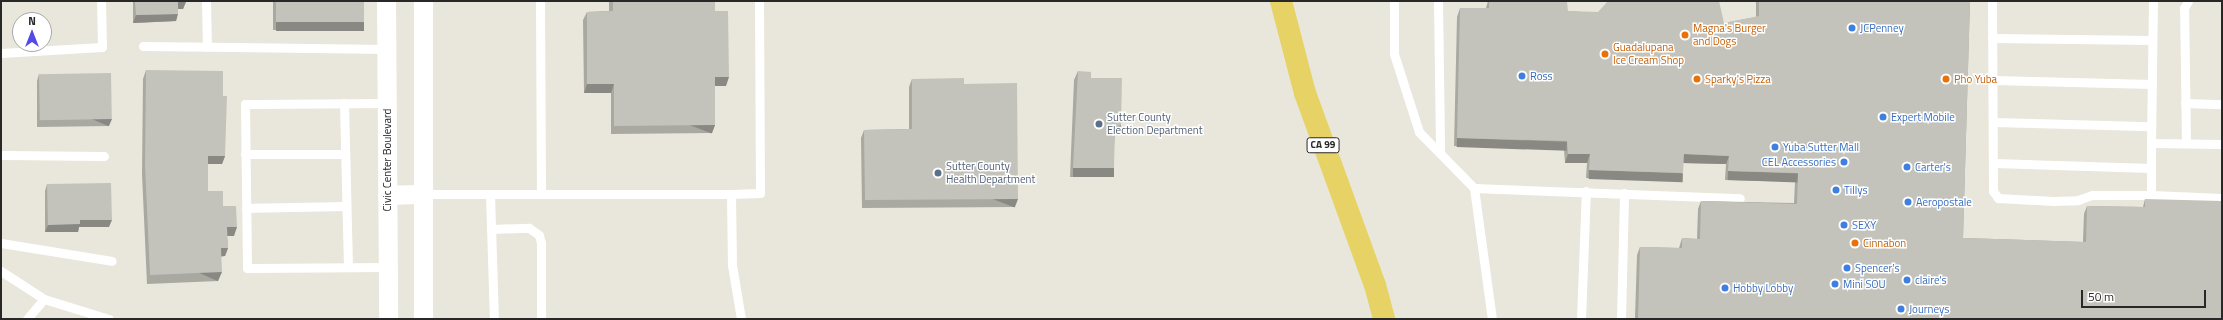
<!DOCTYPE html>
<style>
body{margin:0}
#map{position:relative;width:2223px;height:320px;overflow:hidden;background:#e9e7db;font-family:"Titillium Web",sans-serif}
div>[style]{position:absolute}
.service>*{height:9px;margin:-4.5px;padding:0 4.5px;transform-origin:4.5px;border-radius:4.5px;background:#fff}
.minor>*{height:19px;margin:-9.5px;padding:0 9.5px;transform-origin:9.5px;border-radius:9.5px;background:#fff}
.trunk>*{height:22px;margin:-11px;padding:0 11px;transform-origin:11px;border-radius:11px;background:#e6d265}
.wall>*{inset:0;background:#a9a8a1;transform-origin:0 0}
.shaded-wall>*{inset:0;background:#898883;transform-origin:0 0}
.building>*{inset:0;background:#c4c3bb;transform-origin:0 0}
.dots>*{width:11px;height:11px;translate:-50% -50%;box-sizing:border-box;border:2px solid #fff;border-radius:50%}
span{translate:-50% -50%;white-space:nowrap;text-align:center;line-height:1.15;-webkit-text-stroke:3px #fff;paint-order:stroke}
.shield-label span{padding:1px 3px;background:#fff;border:1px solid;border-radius:3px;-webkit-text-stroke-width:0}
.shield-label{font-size:10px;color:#282828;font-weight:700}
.shop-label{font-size:11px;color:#366cbe}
.left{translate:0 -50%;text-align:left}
.right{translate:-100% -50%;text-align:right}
.food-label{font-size:11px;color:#c56008}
.service-label{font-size:11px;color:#4e5e75}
.street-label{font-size:11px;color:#282828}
.frame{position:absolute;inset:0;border:2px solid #282828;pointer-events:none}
.north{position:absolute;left:12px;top:12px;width:40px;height:40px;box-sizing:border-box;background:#fff;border:1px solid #a9a9a9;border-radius:50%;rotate:0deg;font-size:11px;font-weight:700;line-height:16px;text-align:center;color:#282828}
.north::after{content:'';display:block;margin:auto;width:14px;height:18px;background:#544ae7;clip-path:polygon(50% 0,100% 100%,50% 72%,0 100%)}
.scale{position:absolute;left:2081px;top:290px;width:125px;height:18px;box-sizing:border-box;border:2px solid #282828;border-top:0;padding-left:5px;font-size:12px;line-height:14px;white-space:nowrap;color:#282828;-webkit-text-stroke:3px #fff;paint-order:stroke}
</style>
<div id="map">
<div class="service">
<div style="left:206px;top:1px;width:46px;rotate:88.8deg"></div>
<div style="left:1394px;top:1px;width:53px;rotate:90deg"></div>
<div style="left:1394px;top:54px;width:82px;rotate:72.2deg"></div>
<div style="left:1419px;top:132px;width:78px;rotate:45.5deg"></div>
<div style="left:1474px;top:188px;width:132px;rotate:82.2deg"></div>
<div style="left:1438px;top:1px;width:152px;rotate:89.2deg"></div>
<div style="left:1992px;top:1px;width:190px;rotate:89.7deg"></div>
<div style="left:1993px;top:191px;width:9px;rotate:54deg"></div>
<div style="left:1998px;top:198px;width:56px;rotate:3.1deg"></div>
<div style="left:2054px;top:201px;width:24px;rotate:-2deg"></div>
<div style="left:2078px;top:200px;width:15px;rotate:-20deg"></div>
<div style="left:2092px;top:195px;width:59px"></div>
<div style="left:1992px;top:38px;width:160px;rotate:0.7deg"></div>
<div style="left:143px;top:46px;width:243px;rotate:0.7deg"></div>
<div style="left:1px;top:53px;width:101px;rotate:-3.4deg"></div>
<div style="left:102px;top:47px;width:46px;rotate:-91.2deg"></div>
<div style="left:1993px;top:80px;width:159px;rotate:1.4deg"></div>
<div style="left:344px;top:103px;width:164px;rotate:88.6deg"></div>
<div style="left:387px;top:103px;width:142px;rotate:179.6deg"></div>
<div style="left:245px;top:104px;width:164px;rotate:89.3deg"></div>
<div style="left:247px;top:268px;width:140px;rotate:-0.4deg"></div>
<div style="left:2185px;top:103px;width:37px;rotate:2deg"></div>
<div style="left:1993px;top:122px;width:158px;rotate:1.5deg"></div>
<div style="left:2151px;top:143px;width:142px;rotate:-89.2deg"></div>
<div style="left:2186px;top:143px;width:135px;rotate:-90.8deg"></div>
<div style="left:2184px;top:8px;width:8px;rotate:-60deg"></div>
<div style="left:2222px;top:144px;width:71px;rotate:-179.2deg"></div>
<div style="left:2151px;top:143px;width:52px;rotate:90deg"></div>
<div style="left:2151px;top:195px;width:71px;rotate:2.4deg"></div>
<div style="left:245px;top:154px;width:100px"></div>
<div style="left:1px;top:155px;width:103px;rotate:0.6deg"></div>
<div style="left:1993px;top:163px;width:158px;rotate:1.8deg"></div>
<div style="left:1474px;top:188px;width:266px;rotate:2.2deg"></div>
<div style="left:423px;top:194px;width:118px"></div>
<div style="left:541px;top:194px;width:193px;rotate:-90.3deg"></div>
<div style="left:490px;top:194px;width:125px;rotate:88.2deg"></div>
<div style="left:541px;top:194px;width:190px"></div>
<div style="left:731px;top:194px;width:71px;rotate:89.2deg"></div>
<div style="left:732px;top:265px;width:55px;rotate:80.5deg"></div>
<div style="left:731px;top:194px;width:29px;rotate:-2deg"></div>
<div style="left:760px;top:193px;width:192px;rotate:-90.3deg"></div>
<div style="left:246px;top:208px;width:100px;rotate:-1.1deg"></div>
<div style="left:491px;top:229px;width:38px;rotate:-2deg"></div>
<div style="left:529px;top:228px;width:12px;rotate:35deg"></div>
<div style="left:539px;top:235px;width:8px;rotate:76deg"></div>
<div style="left:541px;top:243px;width:76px;rotate:90deg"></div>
<div style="left:1px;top:243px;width:112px;rotate:9.2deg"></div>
<div style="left:1px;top:271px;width:51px;rotate:33.1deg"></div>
<div style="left:44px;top:299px;width:68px;rotate:17.1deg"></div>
<div style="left:27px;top:319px;width:26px;rotate:-50deg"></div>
<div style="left:1581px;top:319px;width:128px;rotate:-87.8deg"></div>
<div style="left:1621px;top:319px;width:126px;rotate:-88.6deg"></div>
</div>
<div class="minor">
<div style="left:386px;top:1px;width:318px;rotate:89.6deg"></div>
<div style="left:423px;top:1px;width:318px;rotate:90deg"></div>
<div style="left:387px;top:195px;width:36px;rotate:-2deg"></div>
</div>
<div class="trunk">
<div style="left:1281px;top:1px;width:95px;rotate:75.4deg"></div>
<div style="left:1305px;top:93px;width:204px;rotate:70deg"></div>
<div style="left:1375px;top:285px;width:35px;rotate:75deg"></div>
</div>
<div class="wall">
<div style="clip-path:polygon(133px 1px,186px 1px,183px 9px,178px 9px,176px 21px,133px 23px)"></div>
<div style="left:273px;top:1px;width:91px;height:29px"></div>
<div style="clip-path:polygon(609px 1px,715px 1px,715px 11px,726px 86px,715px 86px,715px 125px,712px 133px,611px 134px,611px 93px,584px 93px,583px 20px,587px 12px,609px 11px)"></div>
<div style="clip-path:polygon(1488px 1px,1527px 1px,1568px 11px,1724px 23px,1756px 17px,1756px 1px,1970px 1px,1963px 238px,2083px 242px,2084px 214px,2087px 206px,2143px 207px,2145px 199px,2222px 319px,1635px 319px,1637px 255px,1640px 247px,1679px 248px,1682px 238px,1697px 239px,1698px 209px,1701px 201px,1794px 203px,1795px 182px,1725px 180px,1726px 164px,1683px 163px,1680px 181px,1586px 178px,1587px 163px,1565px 163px,1564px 149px,1454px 146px,1457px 17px,1460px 8px,1486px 8px)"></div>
<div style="clip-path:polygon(146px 70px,223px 96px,225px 156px,222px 164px,208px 164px,208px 191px,223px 206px,234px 236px,227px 236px,228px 248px,225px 256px,221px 256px,218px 281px,147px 284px,142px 174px,143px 79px)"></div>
<div style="clip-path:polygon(1078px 71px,1091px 78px,1121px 125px,1118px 134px,1115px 135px,1111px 177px,1070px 177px,1074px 80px)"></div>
<div style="clip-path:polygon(39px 74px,109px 126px,37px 127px,37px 81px)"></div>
<div style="clip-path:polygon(912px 79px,964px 84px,1015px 207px,862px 208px,861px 138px,864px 130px,909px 129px,909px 87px)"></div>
<div style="clip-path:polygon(47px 184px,109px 227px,79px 227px,78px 232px,45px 232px,45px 191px)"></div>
</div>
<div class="shaded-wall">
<div style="clip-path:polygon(178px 2px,186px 2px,183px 9px,175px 9px)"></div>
<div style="clip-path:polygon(178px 14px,176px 21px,133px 23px,136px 15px)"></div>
<div style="left:276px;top:22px;width:88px;height:9px"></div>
<div style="clip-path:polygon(715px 77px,729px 77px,726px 86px,712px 86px)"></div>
<div style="clip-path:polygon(587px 84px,614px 84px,611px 93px,584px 93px)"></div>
<div style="left:112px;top:119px;width:8px;height:72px;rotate:113deg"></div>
<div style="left:715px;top:125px;width:9px;height:101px;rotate:111deg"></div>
<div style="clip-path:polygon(1121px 125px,1118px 134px,1111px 136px,1115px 127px)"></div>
<div style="left:1457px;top:138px;width:110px;height:9px;rotate:2deg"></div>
<div style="clip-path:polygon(1568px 154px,1590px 154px,1587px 163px,1565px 163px)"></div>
<div style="clip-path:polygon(1684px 154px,1729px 156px,1726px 164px,1681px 163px)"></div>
<div style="clip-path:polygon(208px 156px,225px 156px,222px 164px,205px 164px)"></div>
<div style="left:1073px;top:168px;width:41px;height:9px"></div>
<div style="left:1589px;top:170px;width:94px;height:9px;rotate:2deg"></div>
<div style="left:1728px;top:171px;width:70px;height:9px;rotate:2deg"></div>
<div style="left:1018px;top:199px;width:9px;height:153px;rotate:111deg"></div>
<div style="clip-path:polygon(80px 220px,112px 220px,109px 227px,79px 227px,78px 232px,45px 232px,48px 225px)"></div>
<div style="clip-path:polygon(227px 227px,237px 227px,234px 236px,224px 236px)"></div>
<div style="clip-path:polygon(221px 248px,228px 248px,225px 256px,218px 257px)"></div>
<div style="left:222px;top:272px;width:10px;height:72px;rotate:114deg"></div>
</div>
<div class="building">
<div style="clip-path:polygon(135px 1px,186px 1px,186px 2px,178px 2px,178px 14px,136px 15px)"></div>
<div style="left:276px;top:1px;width:88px;height:21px"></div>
<div style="clip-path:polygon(613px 1px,715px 1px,715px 11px,728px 11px,729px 77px,715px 77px,715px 125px,614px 126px,614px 84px,587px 84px,587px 12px,613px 11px)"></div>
<div style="clip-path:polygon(1489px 1px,1527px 1px,1567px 2px,1568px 11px,1598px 12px,1608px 1px,1719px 1px,1724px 23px,1759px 16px,1759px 1px,1970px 1px,1963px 238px,2086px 242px,2087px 206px,2145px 207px,2145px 199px,2222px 201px,2222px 319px,1638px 319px,1640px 247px,1682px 248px,1682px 238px,1700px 239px,1701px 201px,1797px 204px,1798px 173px,1728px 171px,1729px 156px,1684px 154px,1683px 173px,1589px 170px,1590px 154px,1568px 154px,1567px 141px,1457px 138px,1460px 8px,1489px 8px)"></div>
<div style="clip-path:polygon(146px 70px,223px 71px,223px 96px,227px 96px,225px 156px,208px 156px,208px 191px,223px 191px,223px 206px,236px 206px,237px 227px,227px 227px,228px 248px,221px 248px,222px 272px,150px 275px,145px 165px)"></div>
<div style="clip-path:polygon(1078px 71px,1091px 72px,1091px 78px,1122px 78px,1121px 125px,1115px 127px,1114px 168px,1073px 168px)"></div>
<div style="left:111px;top:73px;width:46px;height:72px;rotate:89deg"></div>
<div style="clip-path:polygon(964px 78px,964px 84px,1017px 83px,1018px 199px,865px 200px,864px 130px,912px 129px,912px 79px)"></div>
<div style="clip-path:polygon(111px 183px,112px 220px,80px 220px,80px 224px,48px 225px,47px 184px)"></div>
</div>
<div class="dots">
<div style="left:1852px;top:28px;background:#3f7fe0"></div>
<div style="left:1685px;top:35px;background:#e8710a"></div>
<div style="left:1605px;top:54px;background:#e8710a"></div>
<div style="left:1522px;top:76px;background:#3f7fe0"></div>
<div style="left:1697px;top:79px;background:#e8710a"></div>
<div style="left:1946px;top:79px;background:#e8710a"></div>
<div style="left:1883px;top:117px;background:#3f7fe0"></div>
<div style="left:1099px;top:124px;background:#5c6f8a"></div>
<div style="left:1775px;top:147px;background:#3f7fe0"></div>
<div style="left:1844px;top:162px;background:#3f7fe0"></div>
<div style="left:1907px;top:167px;background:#3f7fe0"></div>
<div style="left:938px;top:173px;background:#5c6f8a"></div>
<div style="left:1836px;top:190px;background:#3f7fe0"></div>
<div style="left:1908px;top:202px;background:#3f7fe0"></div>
<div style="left:1844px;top:225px;background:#3f7fe0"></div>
<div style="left:1855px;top:243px;background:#e8710a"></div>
<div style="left:1847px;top:268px;background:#3f7fe0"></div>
<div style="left:1907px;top:280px;background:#3f7fe0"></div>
<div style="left:1835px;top:284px;background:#3f7fe0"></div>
<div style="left:1725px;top:288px;background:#3f7fe0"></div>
<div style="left:1901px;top:309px;background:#3f7fe0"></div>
</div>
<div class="shield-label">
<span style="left:1323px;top:145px">CA 99</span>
</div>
<div class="shop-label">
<span class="left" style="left:1860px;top:28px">JCPenney</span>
<span class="left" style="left:1530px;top:76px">Ross</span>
<span class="left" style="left:1891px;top:117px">Expert Mobile</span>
<span class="left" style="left:1783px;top:147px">Yuba Sutter Mall</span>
<span class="right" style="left:1836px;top:162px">CEL Accessories</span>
<span class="left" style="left:1915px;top:167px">Carter's</span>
<span class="left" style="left:1844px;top:190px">Tillys</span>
<span class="left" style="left:1916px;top:202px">Aeropostale</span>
<span class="left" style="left:1852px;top:225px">SEXY</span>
<span class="left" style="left:1855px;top:268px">Spencer's</span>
<span class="left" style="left:1915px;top:280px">claire's</span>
<span class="left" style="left:1843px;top:284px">Mini SOU</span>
<span class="left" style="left:1733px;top:288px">Hobby Lobby</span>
<span class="left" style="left:1909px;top:309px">Journeys</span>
</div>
<div class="food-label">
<span class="left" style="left:1693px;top:35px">Magna's Burger<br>and Dogs</span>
<span class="left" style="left:1613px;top:54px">Guadalupana<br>Ice Cream Shop</span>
<span class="left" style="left:1705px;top:79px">Sparky's Pizza</span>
<span class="left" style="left:1954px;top:79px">Pho Yuba</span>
<span class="left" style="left:1863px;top:243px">Cinnabon</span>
</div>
<div class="service-label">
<span class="left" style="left:1107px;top:124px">Sutter County<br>Election Department</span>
<span class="left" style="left:946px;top:173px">Sutter County<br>Health Department</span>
</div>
<div class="street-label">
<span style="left:387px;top:160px;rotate:-90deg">Civic Center Boulevard</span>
</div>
<div class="frame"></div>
<div class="north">N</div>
<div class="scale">50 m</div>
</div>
